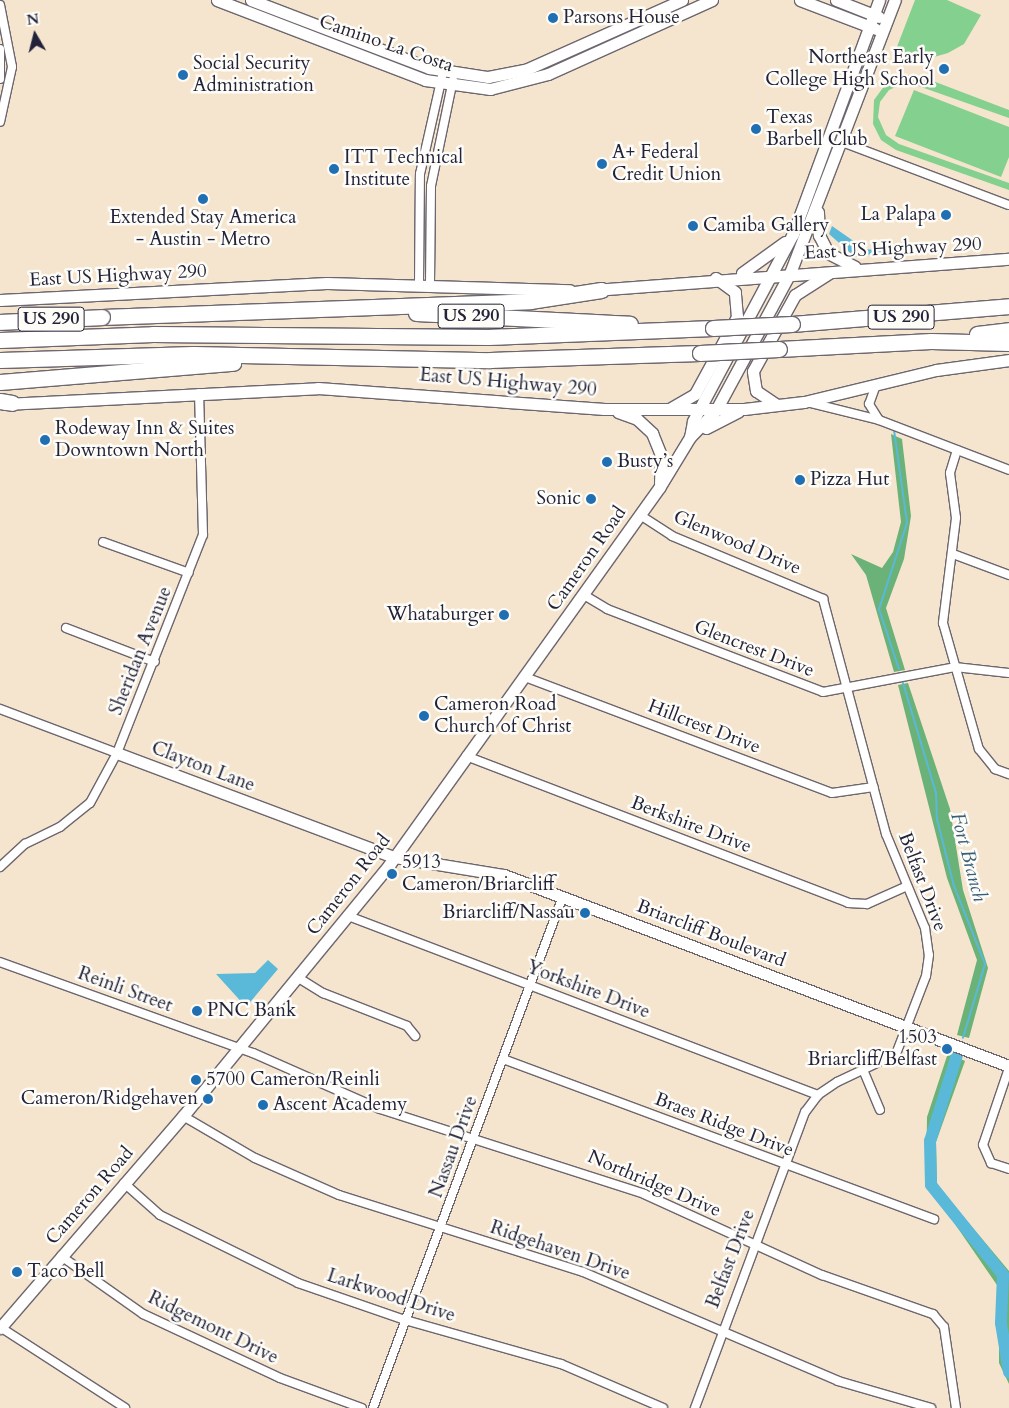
<!DOCTYPE html>
<meta charset="utf-8">
<style>
body{margin:0}
#map{position:relative;width:1009px;height:1408px;overflow:hidden;background:#f6e5ce;font-family:Cardo,serif}
div>[style]{position:absolute}
.green>*{inset:0;background:#84d08e}
.forest>*{inset:0;background:#6bb279}
.water>*{inset:0;background:#5ab9d8}
.stream>*{height:2px;margin:-1px;padding:0 1px;transform-origin:1px;border-radius:1px;background:#5ab9d8}
.river>*{height:12px;margin:-6px;padding:0 6px;transform-origin:6px;border-radius:6px;background:#5ab9d8}
.roads{filter:drop-shadow(1px 0 #6c666e) drop-shadow(-1px 0 #6c666e) drop-shadow(0 1px #6c666e) drop-shadow(0 -1px #6c666e)}
.street>*{height:8px;margin:-4px;padding:0 4px;transform-origin:4px;border-radius:4px;background:#fff}
.secondary>*{height:11px;margin:-5.5px;padding:0 5.5px;transform-origin:5.5px;border-radius:5.5px;background:#fff}
.highway>*{height:15px;margin:-7.5px;padding:0 7.5px;transform-origin:7.5px;border-radius:7.5px;background:#fff}
.bridges{filter:drop-shadow(1px 0 #6c666e) drop-shadow(-1px 0 #6c666e) drop-shadow(0 1px #6c666e) drop-shadow(0 -1px #6c666e)}
.highway-bridge>*{height:15px;margin:-7.5px;padding:0 7.5px;transform-origin:7.5px;border-radius:7.5px;background:#fff}
.dots>*{width:14px;height:14px;translate:-50% -50%;box-sizing:border-box;border:2px solid #fdfcf7;border-radius:50%}
span{translate:-50% -50%;white-space:nowrap;text-align:center;line-height:1.15;-webkit-text-stroke:5px #fdfcf7;paint-order:stroke}
.shield-label span{padding:1px 4px;background:#fdfcf7;border:1px solid;border-radius:4px;-webkit-text-stroke-width:0}
.shield-label{font-size:18px;color:#22223b;font-weight:700}
.poi-label{font-size:19px;color:#22223b}
.left{translate:0 -50%;text-align:left}
.right{translate:-100% -50%;text-align:right}
.street-label{font-size:19px;color:#22223b}
.water-label{font-size:20px;color:#385e7a;font-style:italic}
.north{position:absolute;left:10px;top:10px;width:50px;height:50px;-webkit-text-stroke:4px #fdfcf7;paint-order:stroke;rotate:352deg;font-size:14px;font-weight:700;line-height:20px;text-align:center;color:#22223b}
.north::after{content:'';display:block;margin:auto;width:18px;height:22px;background:#22223b;clip-path:polygon(50% 0,100% 100%,50% 72%,0 100%)}
</style>
<div id="map">
<div class="green">
<div style="clip-path:polygon(915px 0,947px 0,981px 15px,964px 44px,948px 53px,927px 59px,907px 56px,895px 52px)"></div>
<div style="clip-path:polygon(907px 75px,925px 78px,1009px 110px,1009px 118px,907px 82px,889px 90px,880px 102px,878px 117px,886px 135px,899px 144px,1009px 183px,1009px 190px,896px 150px,881px 140px,873px 124px,874px 100px,885px 85px)"></div>
<div style="clip-path:polygon(914px 90px,1009px 127px,1009px 157px,1001px 177px,895px 136px)"></div>
</div>
<div class="forest">
<div style="clip-path:polygon(891px 434px,902px 439px,911px 516px,904px 559px,886px 608px,905px 670px,894px 672px,866px 575px,851px 554px,882px 568px,893px 552px,901px 522px)"></div>
<div style="clip-path:polygon(908px 683px,950px 809px,963px 890px,988px 968px,969px 1038px,957px 1035px,977px 960px,947px 878px,898px 685px)"></div>
<div style="clip-path:polygon(948px 1053px,965px 1061px,936px 1142px,937px 1185px,1009px 1271px,1009px 1384px,999px 1363px,999px 1288px,926px 1182px,927px 1117px)"></div>
</div>
<div class="water">
<div style="clip-path:polygon(832px 226px,865px 249px,888px 251px,855px 257px,829px 234px)"></div>
<div style="clip-path:polygon(268px 960px,278px 969px,246px 1007px,216px 974px,255px 973px)"></div>
</div>
<div class="stream">
<div style="left:894px;top:430px;width:94px;rotate:82deg"></div>
<div style="left:907px;top:523px;width:90px;rotate:108deg"></div>
<div style="left:879px;top:609px;width:63px;rotate:71.6deg"></div>
<div style="left:903px;top:683px;width:115px;rotate:73.3deg"></div>
<div style="left:936px;top:793px;width:26px;rotate:88deg"></div>
<div style="left:937px;top:819px;width:69px;rotate:75.8deg"></div>
<div style="left:954px;top:886px;width:84px;rotate:68.3deg"></div>
<div style="left:985px;top:964px;width:77px;rotate:106.6deg"></div>
</div>
<div class="river">
<div style="left:957px;top:1055px;width:90px;rotate:107.4deg"></div>
<div style="left:930px;top:1141px;width:44px;rotate:88.7deg"></div>
<div style="left:931px;top:1185px;width:115px;rotate:51.3deg"></div>
<div style="left:1003px;top:1275px;width:48px;rotate:92.4deg"></div>
<div style="left:1001px;top:1323px;width:50px;rotate:80.7deg"></div>
</div>
<div class="roads">
<div class="street">
<div style="left:0;top:5px;width:63px;rotate:79deg"></div>
<div style="left:12px;top:67px;width:56px;rotate:102.3deg"></div>
<div style="left:0;top:49px;width:30px;rotate:90deg"></div>
<div style="left:842px;top:142px;width:178px;rotate:20.7deg"></div>
<div style="left:419px;top:283px;width:109px;rotate:-89.5deg"></div>
<div style="left:420px;top:174px;width:105px;rotate:-77.3deg"></div>
<div style="left:430px;top:283px;width:97px;rotate:-89.4deg"></div>
<div style="left:431px;top:186px;width:108px;rotate:-78.3deg"></div>
<div style="left:876px;top:385px;width:20px;rotate:110deg"></div>
<div style="left:869px;top:404px;width:19px;rotate:58deg"></div>
<div style="left:811px;top:403px;width:70px;rotate:14deg"></div>
<div style="left:879px;top:420px;width:139px;rotate:21deg"></div>
<div style="left:957px;top:450px;width:24px;rotate:107deg"></div>
<div style="left:950px;top:473px;width:45px;rotate:82.4deg"></div>
<div style="left:956px;top:518px;width:106px;rotate:97.1deg"></div>
<div style="left:943px;top:623px;width:131px;rotate:74.1deg"></div>
<div style="left:979px;top:749px;width:26px;rotate:51deg"></div>
<div style="left:995px;top:769px;width:15px;rotate:20deg"></div>
<div style="left:640px;top:515px;width:38px;rotate:33deg"></div>
<div style="left:672px;top:536px;width:164px;rotate:22.6deg"></div>
<div style="left:823px;top:599px;width:243px;rotate:75deg"></div>
<div style="left:886px;top:834px;width:102px;rotate:67.5deg"></div>
<div style="left:925px;top:928px;width:27px;rotate:82deg"></div>
<div style="left:929px;top:955px;width:21px;rotate:98deg"></div>
<div style="left:926px;top:976px;width:84px;rotate:111deg"></div>
<div style="left:896px;top:1054px;width:65px;rotate:154.6deg"></div>
<div style="left:837px;top:1082px;width:23px;rotate:146deg"></div>
<div style="left:818px;top:1095px;width:21px;rotate:127deg"></div>
<div style="left:805px;top:1112px;width:316px;rotate:110.4deg"></div>
<div style="left:103px;top:542px;width:91px;rotate:19.8deg"></div>
<div style="left:953px;top:554px;width:60px;rotate:20.6deg"></div>
<div style="left:584px;top:595px;width:27px;rotate:31deg"></div>
<div style="left:607px;top:609px;width:231px;rotate:21deg"></div>
<div style="left:823px;top:692px;width:134px;rotate:-10.7deg"></div>
<div style="left:955px;top:667px;width:54px;rotate:6.3deg"></div>
<div style="left:66px;top:628px;width:95px;rotate:20.9deg"></div>
<div style="left:525px;top:677px;width:328px;rotate:20.7deg"></div>
<div style="left:832px;top:793px;width:42px;rotate:-8.1deg"></div>
<div style="left:0;top:709px;width:125px;rotate:20.6deg"></div>
<div style="left:466px;top:756px;width:409px;rotate:21deg"></div>
<div style="left:848px;top:903px;width:19px;rotate:3deg"></div>
<div style="left:867px;top:904px;width:42px;rotate:-24.1deg"></div>
<div style="left:0;top:867px;width:34px;rotate:-43deg"></div>
<div style="left:25px;top:844px;width:39px;rotate:-26deg"></div>
<div style="left:60px;top:827px;width:38px;rotate:-39deg"></div>
<div style="left:90px;top:803px;width:57px;rotate:-61.6deg"></div>
<div style="left:117px;top:753px;width:234px;rotate:-68.5deg"></div>
<div style="left:203px;top:535px;width:142px;rotate:-91.6deg"></div>
<div style="left:348px;top:916px;width:503px;rotate:20.85deg"></div>
<div style="left:0;top:962px;width:269px;rotate:19.8deg"></div>
<div style="left:253px;top:1053px;width:139px;rotate:23.8deg"></div>
<div style="left:380px;top:1109px;width:277px;rotate:17.8deg"></div>
<div style="left:644px;top:1194px;width:196px;rotate:24.5deg"></div>
<div style="left:822px;top:1275px;width:118px;rotate:19.4deg"></div>
<div style="left:933px;top:1314px;width:17px;rotate:50deg"></div>
<div style="left:944px;top:1327px;width:82px;rotate:81.6deg"></div>
<div style="left:297px;top:977px;width:31px;rotate:32deg"></div>
<div style="left:323px;top:993px;width:90px;rotate:21.4deg"></div>
<div style="left:407px;top:1026px;width:13px;rotate:51deg"></div>
<div style="left:503px;top:1059px;width:460px;rotate:20.4deg"></div>
<div style="left:1009px;top:1068px;width:81px;rotate:108.7deg"></div>
<div style="left:983px;top:1145px;width:20px;rotate:66deg"></div>
<div style="left:991px;top:1163px;width:19px;rotate:18deg"></div>
<div style="left:864px;top:1072px;width:41px;rotate:67.2deg"></div>
<div style="left:183px;top:1116px;width:83px;rotate:30.3deg"></div>
<div style="left:255px;top:1158px;width:92px;rotate:23.8deg"></div>
<div style="left:339px;top:1195px;width:256px;rotate:17.5deg"></div>
<div style="left:583px;top:1272px;width:277px;rotate:23.1deg"></div>
<div style="left:838px;top:1381px;width:97px;rotate:16.2deg"></div>
<div style="left:124px;top:1183px;width:48px;rotate:41.6deg"></div>
<div style="left:160px;top:1215px;width:154px;rotate:26.2deg"></div>
<div style="left:298px;top:1283px;width:113px;rotate:19.1deg"></div>
<div style="left:405px;top:1320px;width:162px;rotate:15.8deg"></div>
<div style="left:561px;top:1364px;width:111px;rotate:23.3deg"></div>
<div style="left:61px;top:1256px;width:100px;rotate:35.3deg"></div>
<div style="left:143px;top:1314px;width:151px;rotate:25deg"></div>
<div style="left:280px;top:1378px;width:87px;rotate:20.1deg"></div>
<div style="left:0;top:1327px;width:149px;rotate:32.9deg"></div>
<div style="left:373px;top:1408px;width:546px;rotate:-69.64deg"></div>
</div>
<div class="secondary">
<div style="left:217px;top:0;width:223px;rotate:21deg"></div>
<div style="left:425px;top:80px;width:66px;rotate:7.9deg"></div>
<div style="left:490px;top:89px;width:60px;rotate:-14.5deg"></div>
<div style="left:548px;top:74px;width:180px;rotate:-24.3deg"></div>
<div style="left:251px;top:0;width:191px;rotate:20.9deg"></div>
<div style="left:429px;top:68px;width:60px;rotate:8.7deg"></div>
<div style="left:488px;top:77px;width:38px;rotate:-11deg"></div>
<div style="left:525px;top:70px;width:172px;rotate:-24deg"></div>
<div style="left:800px;top:0;width:81px;rotate:20.9deg"></div>
<div style="left:836px;top:0;width:46px;rotate:21.6deg"></div>
<div style="left:818px;top:212px;width:23px;rotate:88deg"></div>
<div style="left:819px;top:235px;width:20px;rotate:63deg"></div>
<div style="left:828px;top:253px;width:30px;rotate:27deg"></div>
<div style="left:742px;top:273px;width:53px;rotate:-35.8deg"></div>
<div style="left:594px;top:290px;width:416px;rotate:-4.3deg"></div>
<div style="left:0;top:300px;width:327px;rotate:-3deg"></div>
<div style="left:327px;top:283px;width:243px;rotate:1.7deg"></div>
<div style="left:5px;top:404px;width:313px;rotate:-2.9deg"></div>
<div style="left:318px;top:388px;width:287px;rotate:4.2deg"></div>
<div style="left:604px;top:409px;width:140px"></div>
<div style="left:744px;top:409px;width:60px;rotate:-6.7deg"></div>
<div style="left:804px;top:402px;width:136px;rotate:-13.6deg"></div>
<div style="left:936px;top:370px;width:74px;rotate:-7.8deg"></div>
<div style="left:777px;top:405px;width:25px;rotate:-146deg"></div>
<div style="left:756px;top:391px;width:20px;rotate:-99deg"></div>
<div style="left:753px;top:371px;width:87px;rotate:-61.1deg"></div>
<div style="left:795px;top:295px;width:40px;rotate:-32.9deg"></div>
<div style="left:671px;top:408px;width:28px;rotate:-30deg"></div>
<div style="left:695px;top:394px;width:88px;rotate:-61.4deg"></div>
<div style="left:737px;top:317px;width:25px;rotate:-95deg"></div>
<div style="left:735px;top:292px;width:24px;rotate:-144deg"></div>
<div style="left:618px;top:412px;width:20px;rotate:20deg"></div>
<div style="left:637px;top:419px;width:21px;rotate:43deg"></div>
<div style="left:652px;top:433px;width:24px;rotate:68deg"></div>
<div style="left:661px;top:455px;width:28px;rotate:92deg"></div>
<div style="left:706px;top:428px;width:36px;rotate:-27deg"></div>
<div style="left:690px;top:437px;width:37px;rotate:-46deg"></div>
<div style="left:716px;top:410px;width:156px;rotate:-61.6deg"></div>
<div style="left:790px;top:273px;width:292px;rotate:-69deg"></div>
<div style="left:117px;top:753px;width:296px;rotate:20.6deg"></div>
<div style="left:394px;top:857px;width:111px;rotate:9.3deg"></div>
<div style="left:504px;top:875px;width:540px;rotate:20.72deg"></div>
<div style="left:0;top:1328px;width:280px;rotate:-49.2deg"></div>
<div style="left:183px;top:1116px;width:325px;rotate:-50.6deg"></div>
<div style="left:389px;top:865px;width:464px;rotate:-54.4deg"></div>
<div style="left:659px;top:488px;width:60px;rotate:-58.7deg"></div>
<div style="left:690px;top:437px;width:16px;rotate:-79deg"></div>
<div style="left:693px;top:421px;width:212px;rotate:-61.9deg"></div>
<div style="left:793px;top:234px;width:249px;rotate:-69.8deg"></div>
</div>
<div class="highway">
<div style="left:416px;top:313px;width:214px;rotate:2.9deg"></div>
<div style="left:102px;top:317px;width:428px;rotate:-2.1deg"></div>
<div style="left:530px;top:301px;width:72px;rotate:-8.8deg"></div>
<div style="left:792px;top:324px;width:218px;rotate:-4.7deg"></div>
<div style="left:977px;top:334px;width:32px;rotate:-7deg"></div>
<div style="left:0;top:340px;width:153px;rotate:-2.2deg"></div>
<div style="left:153px;top:334px;width:335px;rotate:0.5deg"></div>
<div style="left:488px;top:337px;width:225px;rotate:-2.3deg"></div>
<div style="left:779px;top:349px;width:152px;rotate:-3deg"></div>
<div style="left:931px;top:341px;width:78px;rotate:1.5deg"></div>
<div style="left:0;top:360px;width:193px;rotate:-1.8deg"></div>
<div style="left:193px;top:354px;width:297px;rotate:1.2deg"></div>
<div style="left:490px;top:360px;width:210px;rotate:-1.9deg"></div>
<div style="left:0;top:382px;width:234px;rotate:-4.7deg"></div>
<div style="left:0;top:401px;width:12px;rotate:9deg"></div>
</div>
</div>
<div class="bridges">
<div class="highway-bridge">
<div style="left:0;top:322px;width:102px;rotate:-2.8deg"></div>
<div style="left:713px;top:328px;width:79px;rotate:-2.9deg"></div>
<div style="left:700px;top:353px;width:79px;rotate:-2.9deg"></div>
</div>
</div>
<div class="dots">
<div style="left:553px;top:18px;background:#1f6fb2"></div>
<div style="left:944px;top:69px;background:#1f6fb2"></div>
<div style="left:183px;top:75px;background:#1f6fb2"></div>
<div style="left:756px;top:129px;background:#1f6fb2"></div>
<div style="left:602px;top:164px;background:#1f6fb2"></div>
<div style="left:334px;top:169px;background:#1f6fb2"></div>
<div style="left:203px;top:199px;background:#1f6fb2"></div>
<div style="left:946px;top:215px;background:#1f6fb2"></div>
<div style="left:693px;top:226px;background:#1f6fb2"></div>
<div style="left:45px;top:440px;background:#1f6fb2"></div>
<div style="left:607px;top:462px;background:#1f6fb2"></div>
<div style="left:800px;top:480px;background:#1f6fb2"></div>
<div style="left:591px;top:499px;background:#1f6fb2"></div>
<div style="left:504px;top:615px;background:#1f6fb2"></div>
<div style="left:424px;top:716px;background:#1f6fb2"></div>
<div style="left:392px;top:874px;background:#1f6fb2"></div>
<div style="left:585px;top:913px;background:#1f6fb2"></div>
<div style="left:197px;top:1011px;background:#1f6fb2"></div>
<div style="left:947px;top:1049px;background:#1f6fb2"></div>
<div style="left:196px;top:1080px;background:#1f6fb2"></div>
<div style="left:208px;top:1099px;background:#1f6fb2"></div>
<div style="left:263px;top:1105px;background:#1f6fb2"></div>
<div style="left:17px;top:1272px;background:#1f6fb2"></div>
</div>
<div class="shield-label">
<span style="left:471px;top:316px">US 290</span>
<span style="left:901px;top:317px">US 290</span>
<span style="left:51px;top:319px">US 290</span>
</div>
<div class="poi-label">
<span class="left" style="left:563px;top:18px">Parsons House</span>
<span class="right" style="left:934px;top:69px">Northeast Early<br>College High School</span>
<span class="left" style="left:193px;top:75px">Social Security<br>Administration</span>
<span class="left" style="left:766px;top:129px">Texas<br>Barbell Club</span>
<span class="left" style="left:612px;top:164px">A+ Federal<br>Credit Union</span>
<span class="left" style="left:344px;top:169px">ITT Technical<br>Institute</span>
<span class="right" style="left:936px;top:215px">La Palapa</span>
<span style="left:203px;top:229px">Extended Stay America<br>- Austin - Metro</span>
<span class="left" style="left:703px;top:226px">Camiba Gallery</span>
<span class="left" style="left:55px;top:440px">Rodeway Inn &amp; Suites<br>Downtown North</span>
<span class="left" style="left:617px;top:462px">Busty’s</span>
<span class="left" style="left:810px;top:480px">Pizza Hut</span>
<span class="right" style="left:581px;top:499px">Sonic</span>
<span class="right" style="left:494px;top:615px">Whataburger</span>
<span class="left" style="left:434px;top:716px">Cameron Road<br>Church of Christ</span>
<span class="left" style="left:402px;top:874px">5913<br>Cameron/Briarcliff</span>
<span class="right" style="left:575px;top:913px">Briarcliff/Nassau</span>
<span class="left" style="left:207px;top:1011px">PNC Bank</span>
<span class="right" style="left:937px;top:1049px">1503<br>Briarcliff/Belfast</span>
<span class="left" style="left:206px;top:1080px">5700 Cameron/Reinli</span>
<span class="right" style="left:198px;top:1099px">Cameron/Ridgehaven</span>
<span class="left" style="left:273px;top:1105px">Ascent Academy</span>
<span class="left" style="left:27px;top:1272px">Taco Bell</span>
</div>
<div class="street-label">
<span style="left:386px;top:44px;rotate:19deg">Camino La Costa</span>
<span style="left:893px;top:249px;rotate:-3deg">East US Highway 290</span>
<span style="left:118px;top:276px;rotate:-3deg">East US Highway 290</span>
<span style="left:508px;top:383px;rotate:5deg">East US Highway 290</span>
<span style="left:737px;top:543px;rotate:23deg">Glenwood Drive</span>
<span style="left:587px;top:559px;rotate:-55deg">Cameron Road</span>
<span style="left:754px;top:649px;rotate:21deg">Glencrest Drive</span>
<span style="left:141px;top:651px;rotate:-68deg">Sheridan Avenue</span>
<span style="left:704px;top:727px;rotate:21deg">Hillcrest Drive</span>
<span style="left:203px;top:767px;rotate:21deg">Clayton Lane</span>
<span style="left:691px;top:825px;rotate:21deg">Berkshire Drive</span>
<span style="left:922px;top:882px;rotate:69deg">Belfast Drive</span>
<span style="left:349px;top:885px;rotate:-52deg">Cameron Road</span>
<span style="left:711px;top:934px;rotate:21deg">Briarcliff Boulevard</span>
<span style="left:125px;top:990px;rotate:20deg">Reinli Street</span>
<span style="left:588px;top:990px;rotate:21deg">Yorkshire Drive</span>
<span style="left:724px;top:1125px;rotate:21deg">Braes Ridge Drive</span>
<span style="left:454px;top:1147px;rotate:-70deg">Nassau Drive</span>
<span style="left:654px;top:1184px;rotate:23deg">Northridge Drive</span>
<span style="left:90px;top:1196px;rotate:-49deg">Cameron Road</span>
<span style="left:560px;top:1251px;rotate:19deg">Ridgehaven Drive</span>
<span style="left:731px;top:1259px;rotate:-69deg">Belfast Drive</span>
<span style="left:391px;top:1296px;rotate:18deg">Larkwood Drive</span>
<span style="left:213px;top:1328px;rotate:26deg">Ridgemont Drive</span>
</div>
<div class="water-label">
<span style="left:969px;top:857px;rotate:75deg">Fort Branch</span>
</div>
<div class="north">N</div>
</div>
